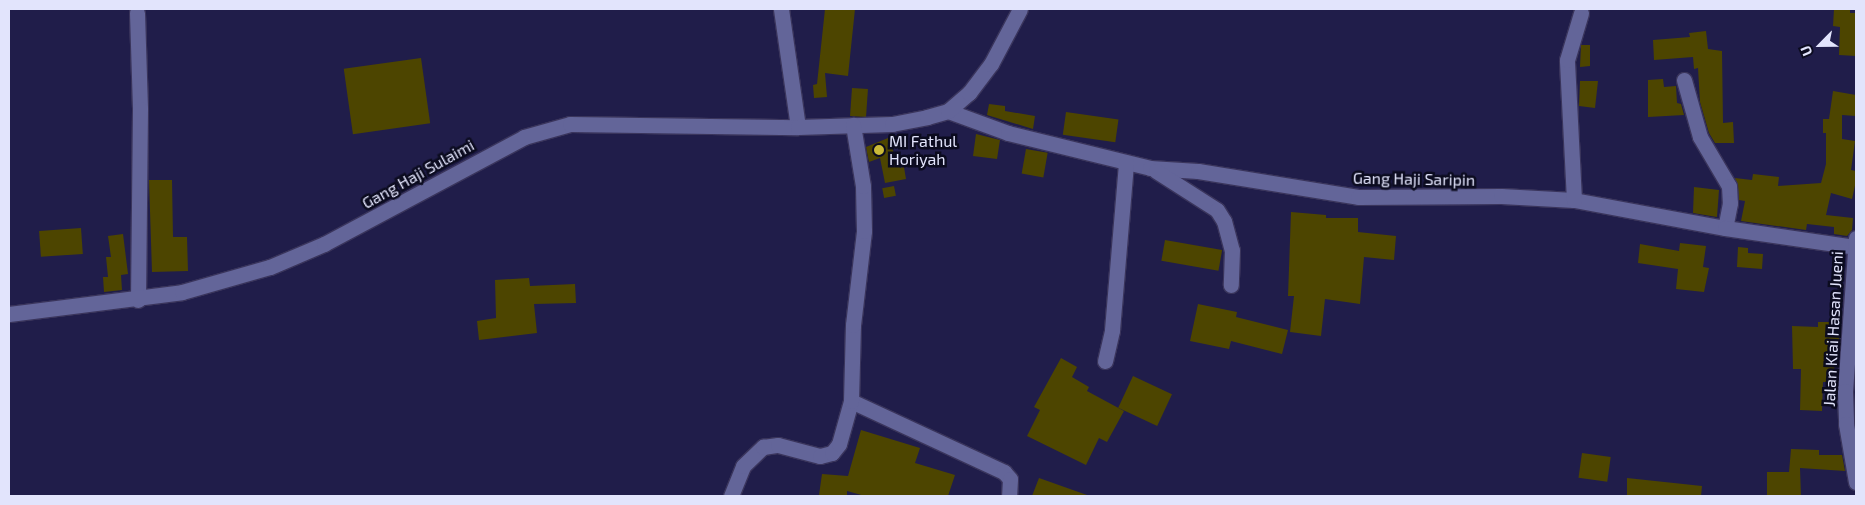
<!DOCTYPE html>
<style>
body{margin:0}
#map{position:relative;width:1865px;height:505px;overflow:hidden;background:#201d4a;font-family:"Exo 2",sans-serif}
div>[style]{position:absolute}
.building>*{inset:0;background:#4d4500;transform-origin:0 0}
.roads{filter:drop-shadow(1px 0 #3a355c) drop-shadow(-1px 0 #3a355c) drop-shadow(0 1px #3a355c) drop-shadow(0 -1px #3a355c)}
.minor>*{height:15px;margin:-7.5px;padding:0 7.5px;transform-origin:7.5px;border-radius:7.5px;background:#636599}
.dots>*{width:14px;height:14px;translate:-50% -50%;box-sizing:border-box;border:2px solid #0b0b1f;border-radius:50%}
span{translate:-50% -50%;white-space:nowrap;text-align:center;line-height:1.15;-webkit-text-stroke:5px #0b0b1f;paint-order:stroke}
.poi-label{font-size:16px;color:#e2e4fc}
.left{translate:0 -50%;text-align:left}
.street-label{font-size:16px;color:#e2e4fc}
.frame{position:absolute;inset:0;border:10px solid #e2e4fc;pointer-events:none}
.north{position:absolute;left:1795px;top:20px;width:50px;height:50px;-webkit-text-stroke:4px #0b0b1f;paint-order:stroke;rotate:247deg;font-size:14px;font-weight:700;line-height:20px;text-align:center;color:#e2e4fc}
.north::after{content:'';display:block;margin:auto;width:18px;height:22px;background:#e2e4fc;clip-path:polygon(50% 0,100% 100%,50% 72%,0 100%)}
</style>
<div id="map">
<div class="building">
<div style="clip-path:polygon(825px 9px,855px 9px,848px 76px,825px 73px,827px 97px,814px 98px,813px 85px,817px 84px)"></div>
<div style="clip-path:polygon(1834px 9px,1850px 9px,1850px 13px,1856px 13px,1856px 56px,1839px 55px,1840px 27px,1833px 26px)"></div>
<div style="clip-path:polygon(1706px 31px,1708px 49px,1722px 51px,1723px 123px,1733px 122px,1734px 143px,1715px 143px,1709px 133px,1700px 102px,1698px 68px,1694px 69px,1693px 57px,1654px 60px,1653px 40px,1690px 37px,1689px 33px)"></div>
<div style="clip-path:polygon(1581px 45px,1590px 45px,1590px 66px,1580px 67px)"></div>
<div style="left:421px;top:58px;width:66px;height:78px;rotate:82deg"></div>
<div style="clip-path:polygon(1663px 79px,1664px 87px,1676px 86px,1677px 103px,1681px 104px,1684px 115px,1648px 117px,1648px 80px)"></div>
<div style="clip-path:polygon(1580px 81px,1598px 81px,1595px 108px,1579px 106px)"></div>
<div style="left:852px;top:88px;width:16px;height:28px;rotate:4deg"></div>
<div style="clip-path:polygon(1833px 91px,1856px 95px,1856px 116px,1842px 115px,1842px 139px,1855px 141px,1851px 170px,1856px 171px,1856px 181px,1852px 199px,1831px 193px,1826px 215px,1853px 218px,1852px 230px,1847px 236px,1834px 234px,1834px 227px,1807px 224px,1806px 230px,1741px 221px,1745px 201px,1739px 200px,1735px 178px,1752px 180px,1753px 174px,1779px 177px,1778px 186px,1821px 183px,1826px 164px,1826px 133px,1823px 133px,1823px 119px,1829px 119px)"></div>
<div style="clip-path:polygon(989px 104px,1005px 106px,1005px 111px,1035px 116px,1033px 129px,987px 115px)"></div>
<div style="left:1066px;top:112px;width:53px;height:23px;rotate:8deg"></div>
<div style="clip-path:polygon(976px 134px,1000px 140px,997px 159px,973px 156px)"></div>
<div style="clip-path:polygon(888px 138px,900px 168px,904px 167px,906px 179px,885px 183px,880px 158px,869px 162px,866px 147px)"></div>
<div style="left:1026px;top:149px;width:22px;height:25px;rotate:10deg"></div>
<div style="clip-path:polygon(149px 180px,172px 180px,173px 237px,187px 237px,188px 271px,152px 272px)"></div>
<div style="left:894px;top:186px;width:10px;height:12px;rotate:79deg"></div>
<div style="clip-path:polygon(1694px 187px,1719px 190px,1717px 217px,1693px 213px)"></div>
<div style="clip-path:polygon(1291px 212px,1326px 215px,1326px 218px,1358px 218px,1358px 232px,1396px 236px,1394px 260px,1364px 257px,1360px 304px,1325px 299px,1321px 336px,1290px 332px,1294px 296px,1288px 296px)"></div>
<div style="left:81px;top:228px;width:26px;height:42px;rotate:86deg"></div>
<div style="clip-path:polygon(123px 234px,128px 274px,121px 275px,122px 290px,104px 292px,103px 277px,108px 277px,106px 257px,111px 257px,108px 236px)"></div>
<div style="left:1165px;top:240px;width:58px;height:21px;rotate:10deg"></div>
<div style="clip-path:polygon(1680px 243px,1706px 246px,1703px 267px,1709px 268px,1704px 292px,1676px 289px,1678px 269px,1638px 263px,1640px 244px,1679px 251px)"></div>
<div style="clip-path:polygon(1738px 247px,1748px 248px,1748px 253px,1763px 254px,1762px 269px,1737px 267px)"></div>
<div style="clip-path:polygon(529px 278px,530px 286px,575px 284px,576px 303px,534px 304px,537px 333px,479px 340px,477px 321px,496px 318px,495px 280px)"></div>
<div style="clip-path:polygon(1198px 304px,1237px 312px,1236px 317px,1288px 330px,1282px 354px,1231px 341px,1229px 349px,1190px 341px)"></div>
<div style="clip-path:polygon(1818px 322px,1840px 322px,1839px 344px,1835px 344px,1834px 382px,1823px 382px,1822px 411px,1800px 410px,1801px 369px,1793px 369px,1792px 326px,1818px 327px)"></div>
<div style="clip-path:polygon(1061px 358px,1077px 367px,1072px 377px,1089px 387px,1087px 391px,1124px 411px,1107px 442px,1099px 438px,1086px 465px,1027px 436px,1040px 410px,1034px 407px)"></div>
<div style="left:1133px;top:376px;width:43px;height:35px;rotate:25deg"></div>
<div style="clip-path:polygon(861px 430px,920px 448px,915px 463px,955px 475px,948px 496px,865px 496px,847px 491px,847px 496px,819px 495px,822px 474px,848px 476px)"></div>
<div style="clip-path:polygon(1791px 449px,1819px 450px,1819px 455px,1842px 455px,1845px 471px,1800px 468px,1801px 496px,1767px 496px,1767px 472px,1789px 472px)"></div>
<div style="left:1582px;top:453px;width:29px;height:25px;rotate:8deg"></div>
<div style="clip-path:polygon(1039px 478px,1087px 495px,1087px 496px,1032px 496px)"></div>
<div style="clip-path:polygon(1627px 478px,1702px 486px,1701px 496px,1627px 496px)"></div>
</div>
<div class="roads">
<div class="minor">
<div style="left:781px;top:9px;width:119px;rotate:81.8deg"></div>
<div style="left:137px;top:13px;width:96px;rotate:88.2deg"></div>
<div style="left:140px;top:109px;width:191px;rotate:90.6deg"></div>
<div style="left:1684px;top:80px;width:59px;rotate:74.3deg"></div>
<div style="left:1700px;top:137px;width:57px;rotate:59.4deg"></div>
<div style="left:1729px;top:186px;width:17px;rotate:87deg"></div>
<div style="left:1730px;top:203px;width:25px;rotate:101deg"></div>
<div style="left:948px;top:111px;width:64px;rotate:20.1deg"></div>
<div style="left:1008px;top:133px;width:146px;rotate:13.8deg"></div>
<div style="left:1150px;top:168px;width:48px;rotate:3.6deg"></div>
<div style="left:1198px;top:171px;width:162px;rotate:9.2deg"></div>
<div style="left:1358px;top:197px;width:143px;rotate:-0.4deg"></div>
<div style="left:1501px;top:196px;width:73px;rotate:3.1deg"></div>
<div style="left:1574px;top:200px;width:154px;rotate:10.5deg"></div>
<div style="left:1725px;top:228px;width:131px;rotate:8.3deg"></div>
<div style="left:1156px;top:171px;width:72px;rotate:32.6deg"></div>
<div style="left:1217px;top:210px;width:13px;rotate:58deg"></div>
<div style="left:1224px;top:221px;width:30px;rotate:75deg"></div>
<div style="left:1232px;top:250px;width:35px;rotate:92deg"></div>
<div style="left:1574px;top:200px;width:140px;rotate:-92.9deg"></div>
<div style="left:1567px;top:60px;width:49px;rotate:-73.4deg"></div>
<div style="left:1856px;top:238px;width:153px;rotate:94.1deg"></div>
<div style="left:1845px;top:391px;width:33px;rotate:88deg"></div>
<div style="left:1846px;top:424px;width:59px;rotate:80.2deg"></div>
<div style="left:9px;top:314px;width:174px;rotate:-7.2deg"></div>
<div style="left:182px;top:292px;width:91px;rotate:-15.9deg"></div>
<div style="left:270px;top:267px;width:59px;rotate:-23.1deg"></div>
<div style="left:324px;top:244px;width:227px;rotate:-28.1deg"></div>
<div style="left:524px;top:137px;width:48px;rotate:-15.8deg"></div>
<div style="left:570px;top:124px;width:228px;rotate:0.8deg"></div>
<div style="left:798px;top:127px;width:94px;rotate:-1.8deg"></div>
<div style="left:892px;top:124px;width:36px;rotate:-11deg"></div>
<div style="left:927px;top:117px;width:22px;rotate:-16deg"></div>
<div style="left:948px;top:111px;width:28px;rotate:-41deg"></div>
<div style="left:969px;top:93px;width:36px;rotate:-53deg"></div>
<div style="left:991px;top:64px;width:62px;rotate:-62.2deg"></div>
<div style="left:1105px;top:361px;width:32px;rotate:-77deg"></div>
<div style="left:1112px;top:330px;width:168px;rotate:-85.2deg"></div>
<div style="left:851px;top:401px;width:169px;rotate:24.9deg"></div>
<div style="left:1004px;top:472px;width:9px;rotate:49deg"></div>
<div style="left:1010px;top:479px;width:17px;rotate:93deg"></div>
<div style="left:731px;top:496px;width:32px;rotate:-68deg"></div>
<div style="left:743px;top:466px;width:28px;rotate:-44deg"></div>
<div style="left:763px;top:447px;width:15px;rotate:-8deg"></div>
<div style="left:778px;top:445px;width:43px;rotate:14.7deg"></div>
<div style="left:820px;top:456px;width:12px;rotate:-14deg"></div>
<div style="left:832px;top:453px;width:11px;rotate:-52deg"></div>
<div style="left:839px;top:444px;width:45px;rotate:-74.4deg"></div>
<div style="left:851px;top:401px;width:76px;rotate:-88.5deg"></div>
<div style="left:853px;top:325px;width:95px;rotate:-83.3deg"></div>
<div style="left:864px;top:231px;width:45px;rotate:-91.3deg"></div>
<div style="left:863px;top:186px;width:62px;rotate:-99.3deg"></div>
</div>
</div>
<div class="dots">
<div style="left:879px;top:150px;background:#caba39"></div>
</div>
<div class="poi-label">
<span class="left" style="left:889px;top:150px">MI Fathul<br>Horiyah</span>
</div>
<div class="street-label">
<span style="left:418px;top:174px;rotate:-29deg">Gang Haji Sulaimi</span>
<span style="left:1414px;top:179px;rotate:1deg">Gang Haji Saripin</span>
<span style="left:1833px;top:329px;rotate:-87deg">Jalan Kiai Hasan Jueni</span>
</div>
<div class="frame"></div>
<div class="north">U</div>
</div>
